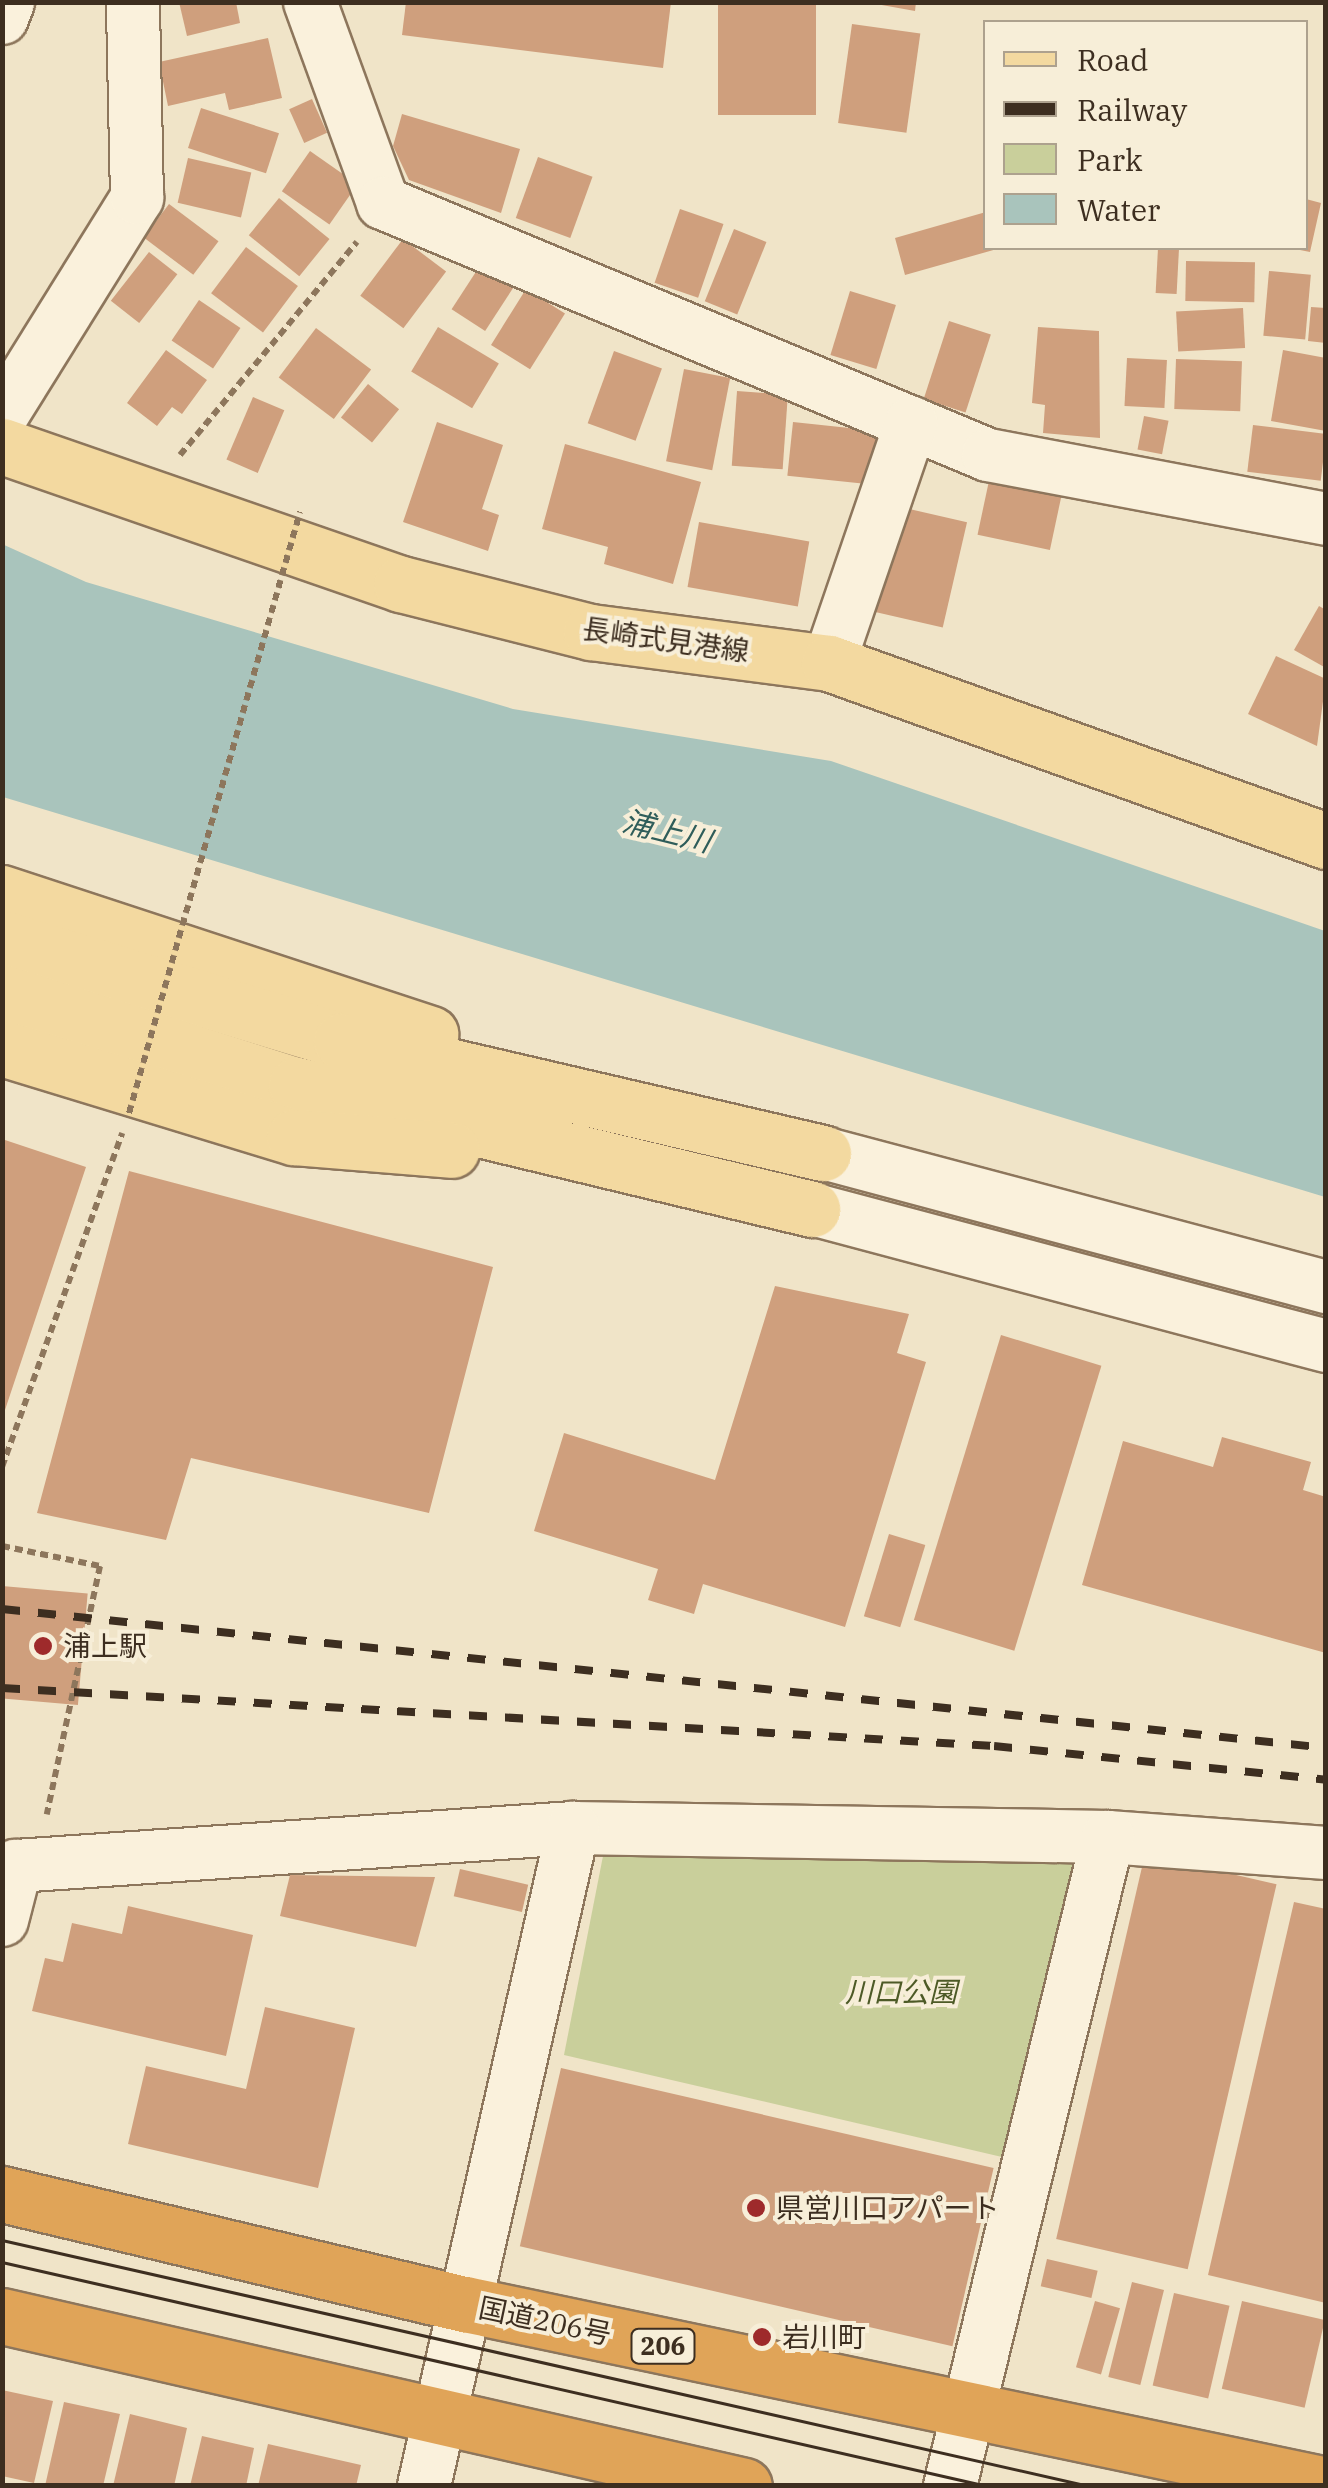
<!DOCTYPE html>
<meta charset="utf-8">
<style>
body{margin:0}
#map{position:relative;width:1328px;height:2488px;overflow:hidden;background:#f0e4c8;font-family:"IBM Plex Serif","Noto Sans JP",serif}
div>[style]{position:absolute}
.green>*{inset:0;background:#c9cf9b}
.water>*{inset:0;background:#a9c4bc}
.building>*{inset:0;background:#cf9f7d;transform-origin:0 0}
.path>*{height:6px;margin-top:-3px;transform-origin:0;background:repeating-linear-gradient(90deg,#8d765c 0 8px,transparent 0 13px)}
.roads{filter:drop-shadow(2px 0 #8d765c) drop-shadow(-2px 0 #8d765c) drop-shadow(0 2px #8d765c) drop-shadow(0 -2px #8d765c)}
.minor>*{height:52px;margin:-26px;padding:0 26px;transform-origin:26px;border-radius:26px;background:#faf1dc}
.major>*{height:55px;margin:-27.5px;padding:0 27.5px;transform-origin:27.5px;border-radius:27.5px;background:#f3d9a0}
.highway>*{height:55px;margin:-27.5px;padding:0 27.5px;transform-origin:27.5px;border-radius:27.5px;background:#e0a458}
.tram>*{height:2.5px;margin:-1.25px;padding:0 1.25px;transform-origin:1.25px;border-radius:1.25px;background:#3d2e20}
.rail>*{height:8px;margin-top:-4px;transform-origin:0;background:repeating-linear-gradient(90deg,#3d2e20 0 18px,transparent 0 36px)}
.path-bridge>*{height:6px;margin-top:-3px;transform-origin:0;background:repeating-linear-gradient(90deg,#8d765c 0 8px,transparent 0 13px)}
.dots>*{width:28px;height:28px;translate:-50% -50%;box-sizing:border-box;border:5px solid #f7eed8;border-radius:50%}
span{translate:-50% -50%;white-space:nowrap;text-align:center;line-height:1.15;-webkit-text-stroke:8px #f7eed8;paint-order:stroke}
.shield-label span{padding:2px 8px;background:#f7eed8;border:2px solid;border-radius:8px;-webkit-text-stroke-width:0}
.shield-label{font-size:25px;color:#3d2e20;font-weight:700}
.street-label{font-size:28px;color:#3d2e20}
.poi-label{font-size:28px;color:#3d2e20}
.left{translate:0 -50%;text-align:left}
.park-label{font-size:28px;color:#4d5a26;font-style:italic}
.water-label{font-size:30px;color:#2f5d5a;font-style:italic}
.frame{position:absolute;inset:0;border:5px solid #3d2e20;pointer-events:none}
.legend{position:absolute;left:983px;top:20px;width:325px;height:230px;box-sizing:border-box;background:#f7eed8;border:2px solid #ada18e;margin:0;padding:12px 18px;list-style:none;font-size:30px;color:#3d2e20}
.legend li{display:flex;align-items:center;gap:20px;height:50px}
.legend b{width:50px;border:2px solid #ada18e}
</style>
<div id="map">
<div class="green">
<div style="clip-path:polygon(1076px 1853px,1002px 2157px,564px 2055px,603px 1856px)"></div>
</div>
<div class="water">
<div style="clip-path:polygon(2px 544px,86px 582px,513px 709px,831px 761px,1325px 931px,1325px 1197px,3px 797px)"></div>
</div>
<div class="building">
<div style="clip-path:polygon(179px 2px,236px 2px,240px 23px,187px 36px)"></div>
<div style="clip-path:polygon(406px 2px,671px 2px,663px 68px,402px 35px)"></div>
<div style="left:718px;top:2px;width:98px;height:113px"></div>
<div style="clip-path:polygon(865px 2px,916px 2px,915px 11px)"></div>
<div style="left:852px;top:24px;width:69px;height:100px;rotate:8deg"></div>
<div style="clip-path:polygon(268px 38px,282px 98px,229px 110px,225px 93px,168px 106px,159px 62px)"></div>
<div style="left:312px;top:99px;width:37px;height:25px;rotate:66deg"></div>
<div style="left:201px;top:108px;width:82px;height:42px;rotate:18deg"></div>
<div style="clip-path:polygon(402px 114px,520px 149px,501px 213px,409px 180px,393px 146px)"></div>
<div style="left:310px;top:151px;width:58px;height:49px;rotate:35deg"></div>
<div style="left:538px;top:157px;width:58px;height:65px;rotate:20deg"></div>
<div style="left:188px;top:158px;width:65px;height:46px;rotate:13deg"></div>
<div style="left:279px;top:198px;width:65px;height:48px;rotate:39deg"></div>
<div style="clip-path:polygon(1306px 199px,1321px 203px,1310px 252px,1295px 249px,1306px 248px)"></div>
<div style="left:169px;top:204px;width:62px;height:42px;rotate:37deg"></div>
<div style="left:680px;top:209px;width:46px;height:78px;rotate:19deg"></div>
<div style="clip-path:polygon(986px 212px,986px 248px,997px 249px,905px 275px,895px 238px)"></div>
<div style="left:734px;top:229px;width:35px;height:78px;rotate:22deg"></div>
<div style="left:403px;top:239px;width:54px;height:71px;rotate:37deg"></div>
<div style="left:246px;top:247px;width:65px;height:58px;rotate:37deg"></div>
<div style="left:1158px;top:248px;width:21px;height:45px;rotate:3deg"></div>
<div style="left:149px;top:252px;width:36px;height:62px;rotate:38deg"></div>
<div style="left:1186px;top:261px;width:69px;height:40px;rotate:1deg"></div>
<div style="left:481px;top:264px;width:40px;height:54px;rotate:33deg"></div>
<div style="left:1269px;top:271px;width:42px;height:65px;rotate:5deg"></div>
<div style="left:526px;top:289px;width:46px;height:66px;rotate:32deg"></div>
<div style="left:850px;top:291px;width:48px;height:67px;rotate:17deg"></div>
<div style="left:199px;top:300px;width:50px;height:49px;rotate:34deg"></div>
<div style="clip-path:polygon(1311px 307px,1326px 308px,1326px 343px,1308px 341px)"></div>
<div style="left:1243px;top:308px;width:40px;height:67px;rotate:87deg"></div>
<div style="left:949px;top:321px;width:44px;height:82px;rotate:18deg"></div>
<div style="left:438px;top:327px;width:71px;height:52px;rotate:31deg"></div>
<div style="clip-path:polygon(1038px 327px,1099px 331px,1100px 438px,1043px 433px,1045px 405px,1032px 403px)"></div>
<div style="left:316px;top:328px;width:69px;height:62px;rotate:37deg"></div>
<div style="clip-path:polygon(166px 350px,207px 380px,182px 414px,172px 407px,157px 426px,127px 403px)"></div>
<div style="clip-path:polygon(1283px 350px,1326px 358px,1326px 431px,1271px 421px)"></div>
<div style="left:614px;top:351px;width:51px;height:77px;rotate:20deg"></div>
<div style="left:1127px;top:358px;width:40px;height:48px;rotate:3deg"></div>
<div style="left:1176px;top:359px;width:66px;height:50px;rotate:2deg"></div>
<div style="left:684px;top:369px;width:47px;height:94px;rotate:11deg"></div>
<div style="left:368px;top:384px;width:40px;height:43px;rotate:39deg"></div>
<div style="left:737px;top:391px;width:51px;height:75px;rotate:4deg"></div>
<div style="left:253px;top:397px;width:34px;height:68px;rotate:23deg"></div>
<div style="left:1144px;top:416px;width:25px;height:34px;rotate:11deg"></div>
<div style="clip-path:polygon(437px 422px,503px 445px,482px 509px,499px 515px,488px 551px,403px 522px)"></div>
<div style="left:793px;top:422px;width:85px;height:54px;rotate:6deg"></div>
<div style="left:1253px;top:425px;width:74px;height:47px;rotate:7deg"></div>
<div style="clip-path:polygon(565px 444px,701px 482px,673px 584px,604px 564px,608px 547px,542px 529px)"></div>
<div style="left:990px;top:476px;width:74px;height:60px;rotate:12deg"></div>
<div style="left:892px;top:505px;width:77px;height:108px;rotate:13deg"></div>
<div style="left:699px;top:522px;width:112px;height:66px;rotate:10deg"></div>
<div style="clip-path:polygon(1319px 606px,1326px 610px,1326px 668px,1294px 650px)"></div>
<div style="clip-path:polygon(1276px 656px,1326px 679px,1317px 746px,1248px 714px)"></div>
<div style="clip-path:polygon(2px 1139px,86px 1167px,3px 1416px,2px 1416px)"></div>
<div style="clip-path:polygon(129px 1171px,493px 1267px,429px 1513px,191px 1458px,166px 1540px,37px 1513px)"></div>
<div style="clip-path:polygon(775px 1286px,909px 1314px,897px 1353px,926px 1362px,845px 1627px,703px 1584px,694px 1614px,648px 1600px,658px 1569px,534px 1531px,564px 1433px,715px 1480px)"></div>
<div style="left:1001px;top:1335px;width:105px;height:298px;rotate:17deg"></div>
<div style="clip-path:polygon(1222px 1437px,1311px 1462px,1303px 1490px,1326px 1497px,1326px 1653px,1082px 1585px,1123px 1441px,1213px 1467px)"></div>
<div style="left:889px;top:1534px;width:38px;height:86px;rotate:17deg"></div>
<div style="left:2px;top:1586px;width:86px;height:112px;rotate:5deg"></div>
<div style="left:1145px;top:1854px;width:135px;height:395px;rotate:13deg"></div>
<div style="left:460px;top:1869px;width:70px;height:28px;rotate:13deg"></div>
<div style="clip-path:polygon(290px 1875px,435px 1877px,416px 1947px,280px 1916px)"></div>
<div style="clip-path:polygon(1294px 1902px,1326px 1909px,1326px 2303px,1208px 2275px)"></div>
<div style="clip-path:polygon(128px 1906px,253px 1935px,226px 2056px,32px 2011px,45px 1958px,63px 1962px,72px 1923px,122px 1934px)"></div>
<div style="clip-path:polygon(265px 2007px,355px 2028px,318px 2188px,128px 2144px,146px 2066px,246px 2089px)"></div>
<div style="left:561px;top:2068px;width:444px;height:183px;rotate:13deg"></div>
<div style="left:1047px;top:2259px;width:52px;height:28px;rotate:13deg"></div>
<div style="left:1132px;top:2282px;width:33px;height:98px;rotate:14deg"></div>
<div style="left:1174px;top:2293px;width:57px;height:95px;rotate:13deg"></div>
<div style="left:1095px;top:2301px;width:26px;height:69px;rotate:16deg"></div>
<div style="left:1242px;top:2301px;width:85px;height:90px;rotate:13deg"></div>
<div style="clip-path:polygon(2px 2390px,53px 2401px,34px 2483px,2px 2476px)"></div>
<div style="clip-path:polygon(64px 2402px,120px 2414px,103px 2486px,45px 2486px)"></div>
<div style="clip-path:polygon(130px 2414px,187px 2428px,174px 2486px,113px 2486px)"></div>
<div style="clip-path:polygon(202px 2436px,254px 2448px,246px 2486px,190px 2486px)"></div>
<div style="clip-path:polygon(268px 2444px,361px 2465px,356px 2486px,258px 2486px)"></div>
</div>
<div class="path">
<div style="left:180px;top:455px;width:277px;rotate:-50.3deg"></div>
<div style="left:2px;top:1467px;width:355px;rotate:-70.2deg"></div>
<div style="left:2px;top:1546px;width:100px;rotate:11.5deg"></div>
<div style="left:100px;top:1566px;width:254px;rotate:102.1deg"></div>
</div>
<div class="roads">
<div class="minor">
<div style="left:310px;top:2px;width:214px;rotate:70deg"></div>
<div style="left:383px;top:203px;width:655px;rotate:22.61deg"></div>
<div style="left:988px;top:455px;width:344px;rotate:10.7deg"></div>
<div style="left:2px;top:18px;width:17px;rotate:-69deg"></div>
<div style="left:2px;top:415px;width:256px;rotate:-58.1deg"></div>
<div style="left:137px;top:198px;width:196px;rotate:-91.2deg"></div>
<div style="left:829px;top:663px;width:254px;rotate:-71.1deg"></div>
<div style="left:823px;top:1153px;width:521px;rotate:14.92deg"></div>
<div style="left:812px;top:1209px;width:532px;rotate:14.92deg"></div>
<div style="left:2px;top:1920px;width:56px;rotate:-75.5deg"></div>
<div style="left:16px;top:1866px;width:558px;rotate:-3.9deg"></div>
<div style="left:573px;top:1828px;width:535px;rotate:0.96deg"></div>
<div style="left:1108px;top:1837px;width:219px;rotate:4.2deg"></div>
<div style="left:424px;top:2486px;width:675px;rotate:-77.24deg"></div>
<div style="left:950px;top:2486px;width:668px;rotate:-76.32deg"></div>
</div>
<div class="major">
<div style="left:2px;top:446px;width:422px;rotate:19.1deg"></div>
<div style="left:401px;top:584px;width:196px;rotate:14.2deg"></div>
<div style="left:591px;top:632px;width:240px;rotate:7.4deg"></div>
<div style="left:829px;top:663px;width:528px;rotate:19.7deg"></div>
<div style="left:2px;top:893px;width:451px;rotate:18.2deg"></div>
<div style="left:2px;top:938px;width:354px;rotate:16.9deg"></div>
<div style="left:341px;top:1041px;width:495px;rotate:13.1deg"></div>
<div style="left:2px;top:992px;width:308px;rotate:17.6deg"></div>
<div style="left:296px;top:1085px;width:531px;rotate:13.51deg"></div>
<div style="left:2px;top:1048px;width:305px;rotate:17deg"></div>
<div style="left:294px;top:1137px;width:158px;rotate:4.7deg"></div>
</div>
<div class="highway">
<div style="left:2px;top:2194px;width:476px;rotate:13.4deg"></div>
<div style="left:465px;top:2304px;width:880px;rotate:11.87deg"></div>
<div style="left:2px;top:2316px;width:761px;rotate:12.9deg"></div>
</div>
</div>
<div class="tram">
<div style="left:2px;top:2240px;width:1114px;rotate:12.75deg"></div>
<div style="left:2px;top:2262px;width:1010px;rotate:12.81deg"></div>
</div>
<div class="rail">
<div style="left:2px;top:1609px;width:1331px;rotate:5.99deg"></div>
<div style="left:2px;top:1688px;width:994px;rotate:3.35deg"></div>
<div style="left:994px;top:1746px;width:334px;rotate:5.8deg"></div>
</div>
<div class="path-bridge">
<div style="left:129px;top:1113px;width:625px;rotate:-74.12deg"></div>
</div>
<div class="dots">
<div style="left:43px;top:1646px;background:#9e2a2b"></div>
<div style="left:756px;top:2208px;background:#9e2a2b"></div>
<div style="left:762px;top:2337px;background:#9e2a2b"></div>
</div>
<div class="shield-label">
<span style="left:663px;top:2346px">206</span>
</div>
<div class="street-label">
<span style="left:666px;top:640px;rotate:8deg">長崎式見港線</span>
<span style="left:545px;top:2321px;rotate:12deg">国道206号</span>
</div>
<div class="poi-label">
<span class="left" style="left:63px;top:1646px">浦上駅</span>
<span class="left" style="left:776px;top:2208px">県営川口アパート</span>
<span class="left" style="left:782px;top:2337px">岩川町</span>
</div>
<div class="park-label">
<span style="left:901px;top:1992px">川口公園</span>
</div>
<div class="water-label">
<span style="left:667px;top:831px;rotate:14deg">浦上川</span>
</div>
<div class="frame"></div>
<ul class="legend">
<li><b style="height:12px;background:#f3d9a0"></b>Road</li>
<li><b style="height:12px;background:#3d2e20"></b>Railway</li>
<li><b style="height:28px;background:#c9cf9b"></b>Park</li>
<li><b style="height:28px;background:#a9c4bc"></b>Water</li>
</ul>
</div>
